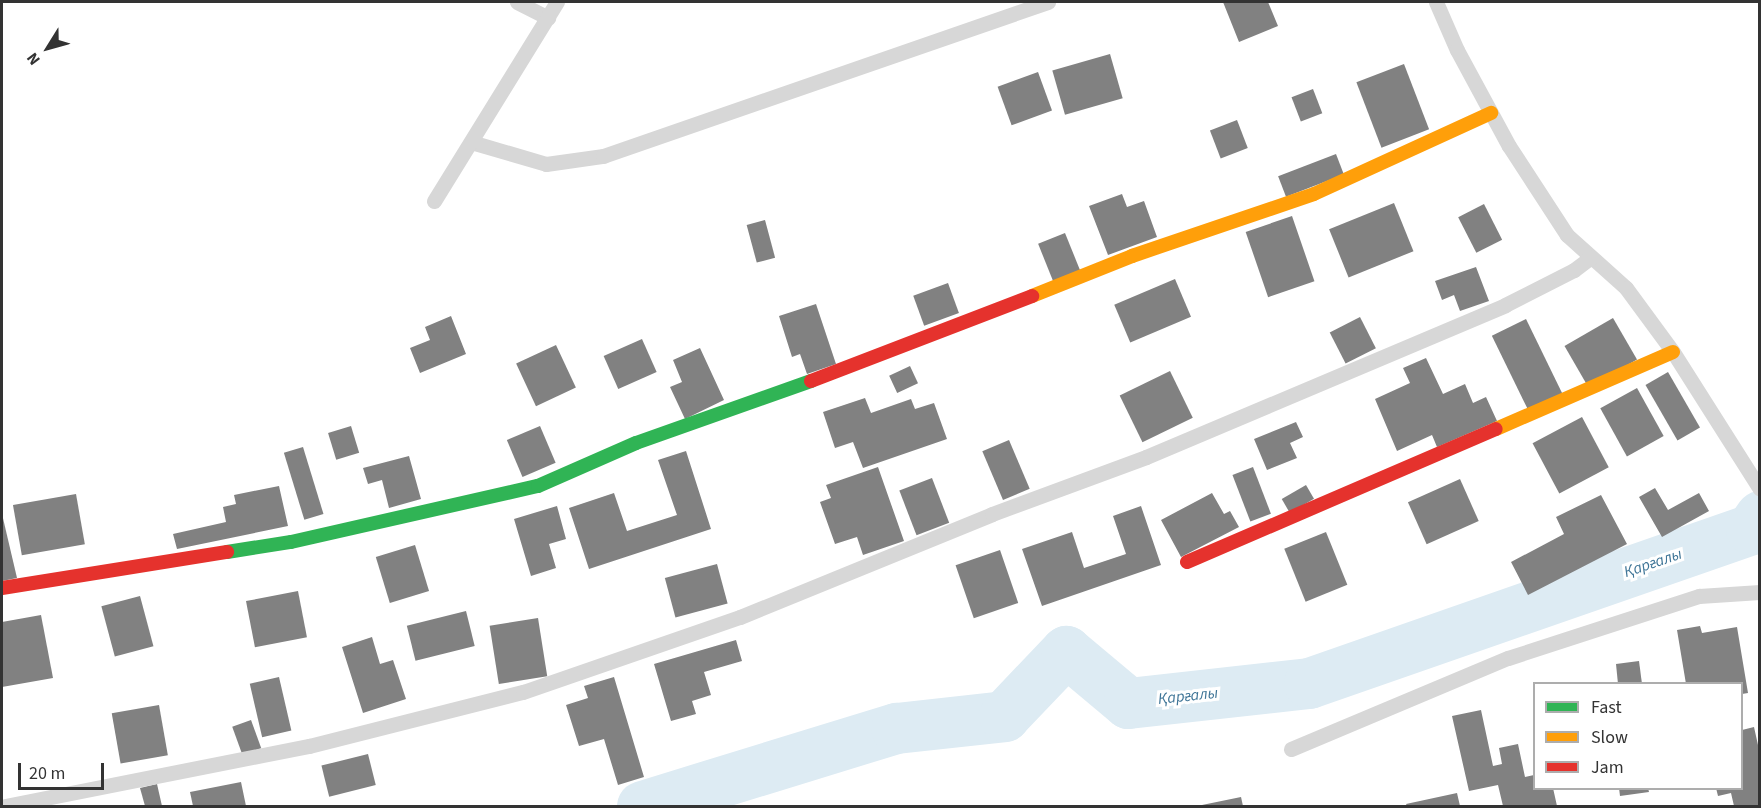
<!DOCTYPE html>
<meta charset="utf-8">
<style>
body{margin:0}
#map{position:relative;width:1761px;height:808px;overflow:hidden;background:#fff;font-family:"Source Sans 3",sans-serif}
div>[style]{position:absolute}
.river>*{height:51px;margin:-25.5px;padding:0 25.5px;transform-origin:25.5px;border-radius:25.5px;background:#ddebf3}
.building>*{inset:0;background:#818181;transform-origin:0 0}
.lane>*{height:15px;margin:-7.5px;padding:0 7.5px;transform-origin:7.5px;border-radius:7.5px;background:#d7d7d7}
.fast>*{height:14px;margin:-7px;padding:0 7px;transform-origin:7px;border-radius:7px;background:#30b455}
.slow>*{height:14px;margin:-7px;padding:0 7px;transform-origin:7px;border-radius:7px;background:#ff9f0a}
.jam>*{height:14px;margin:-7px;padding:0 7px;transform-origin:7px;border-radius:7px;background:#e5322d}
span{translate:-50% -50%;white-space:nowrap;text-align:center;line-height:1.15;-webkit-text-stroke:6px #fff;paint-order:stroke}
.water-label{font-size:16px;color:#3f7597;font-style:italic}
.frame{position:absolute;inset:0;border:3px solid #333;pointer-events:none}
.legend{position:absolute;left:1533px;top:682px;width:210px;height:108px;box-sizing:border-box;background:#fff;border:2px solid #adadad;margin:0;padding:8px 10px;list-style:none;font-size:18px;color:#333}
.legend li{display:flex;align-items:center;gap:12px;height:30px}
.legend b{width:30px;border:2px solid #adadad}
.north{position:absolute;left:18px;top:18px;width:60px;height:60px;-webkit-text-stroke:4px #fff;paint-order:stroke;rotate:233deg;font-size:16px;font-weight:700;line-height:24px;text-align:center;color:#333}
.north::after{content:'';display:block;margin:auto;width:21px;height:27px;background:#333;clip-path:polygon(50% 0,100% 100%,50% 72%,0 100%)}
.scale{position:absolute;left:18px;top:763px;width:86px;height:27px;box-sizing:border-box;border:3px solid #333;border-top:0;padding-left:8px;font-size:18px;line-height:21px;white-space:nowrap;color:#333;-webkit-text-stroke:4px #fff;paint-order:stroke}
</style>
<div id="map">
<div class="river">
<div style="left:642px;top:806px;width:266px;rotate:-17.1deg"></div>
<div style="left:896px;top:728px;width:109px;rotate:-6.3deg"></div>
<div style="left:1004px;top:716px;width:90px;rotate:-46.4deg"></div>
<div style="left:1066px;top:651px;width:81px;rotate:40deg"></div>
<div style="left:1128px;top:703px;width:182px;rotate:-6.3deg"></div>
<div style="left:1309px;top:683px;width:468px;rotate:-19.2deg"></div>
<div style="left:1751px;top:529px;width:16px;rotate:-55deg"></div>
</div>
<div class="building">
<div style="clip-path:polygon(1223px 2px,1268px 2px,1278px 26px,1239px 42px)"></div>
<div style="left:1110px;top:54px;width:46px;height:60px;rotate:74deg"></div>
<div style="left:1404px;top:64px;width:70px;height:51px;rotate:69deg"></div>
<div style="left:1038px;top:72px;width:41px;height:43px;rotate:70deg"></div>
<div style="left:1313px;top:89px;width:26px;height:23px;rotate:69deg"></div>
<div style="left:1237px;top:120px;width:30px;height:29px;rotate:69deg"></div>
<div style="left:1336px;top:154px;width:22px;height:62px;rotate:69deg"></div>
<div style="clip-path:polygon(1122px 194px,1127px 207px,1144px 201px,1157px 237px,1108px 255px,1089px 206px)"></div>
<div style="left:1394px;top:203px;width:52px;height:70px;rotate:68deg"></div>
<div style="left:1484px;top:204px;width:40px;height:29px;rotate:63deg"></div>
<div style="left:1292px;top:216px;width:69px;height:49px;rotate:71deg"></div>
<div style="left:765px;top:220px;width:39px;height:19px;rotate:75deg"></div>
<div style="left:1065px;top:233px;width:41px;height:29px;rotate:68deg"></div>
<div style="clip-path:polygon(1476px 267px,1489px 301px,1460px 311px,1454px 295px,1442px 300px,1435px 281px)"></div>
<div style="left:1175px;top:279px;width:41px;height:66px;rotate:67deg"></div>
<div style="left:948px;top:283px;width:32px;height:37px;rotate:70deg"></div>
<div style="clip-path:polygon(816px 304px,836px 364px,807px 374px,800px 354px,792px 357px,779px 316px)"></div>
<div style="clip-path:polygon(451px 316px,466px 354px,420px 373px,410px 348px,430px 340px,425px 327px)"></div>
<div style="left:1360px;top:317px;width:35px;height:34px;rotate:63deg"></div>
<div style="left:1613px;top:318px;width:48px;height:56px;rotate:60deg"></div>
<div style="left:1526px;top:319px;width:85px;height:38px;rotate:64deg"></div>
<div style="left:642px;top:339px;width:36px;height:42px;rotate:66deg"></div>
<div style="left:556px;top:345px;width:47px;height:44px;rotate:65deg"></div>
<div style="clip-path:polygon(700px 348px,724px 400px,685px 419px,670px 387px,682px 382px,673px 360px)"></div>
<div style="clip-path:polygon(1426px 358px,1443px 394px,1465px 384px,1473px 403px,1486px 397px,1497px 421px,1437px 447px,1432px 435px,1397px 451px,1375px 399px,1410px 383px,1403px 368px)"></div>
<div style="left:910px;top:366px;width:19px;height:23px;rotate:65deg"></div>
<div style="left:1170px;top:371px;width:52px;height:56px;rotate:64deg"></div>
<div style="left:1668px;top:372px;width:64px;height:26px;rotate:60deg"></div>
<div style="left:1637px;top:388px;width:55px;height:42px;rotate:61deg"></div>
<div style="clip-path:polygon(865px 398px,871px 413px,911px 399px,915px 409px,934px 403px,947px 439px,863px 468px,853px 442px,835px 448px,823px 412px)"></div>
<div style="left:1582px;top:417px;width:57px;height:56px;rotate:62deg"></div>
<div style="clip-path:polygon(1296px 422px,1303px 437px,1290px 443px,1297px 458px,1267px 470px,1254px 439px)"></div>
<div style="left:351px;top:426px;width:28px;height:24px;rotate:73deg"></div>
<div style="left:540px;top:426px;width:40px;height:36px;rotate:67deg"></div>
<div style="left:1009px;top:440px;width:53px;height:29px;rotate:67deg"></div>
<div style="left:303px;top:447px;width:70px;height:20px;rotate:73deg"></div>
<div style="clip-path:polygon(686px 451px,711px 529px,589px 569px,569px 508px,614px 493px,627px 531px,677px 515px,658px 460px)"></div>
<div style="clip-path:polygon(409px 456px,421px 499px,389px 508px,382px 480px,368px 484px,363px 468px)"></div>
<div style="clip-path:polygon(878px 467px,904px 541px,863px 555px,857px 537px,835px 544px,820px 502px,831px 498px,826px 485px)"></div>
<div style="left:1253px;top:467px;width:50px;height:22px;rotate:69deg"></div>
<div style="left:932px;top:478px;width:48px;height:35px;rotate:69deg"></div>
<div style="left:1460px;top:479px;width:46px;height:57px;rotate:66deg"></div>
<div style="left:1306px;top:485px;width:16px;height:28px;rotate:60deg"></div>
<div style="clip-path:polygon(279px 486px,288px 526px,177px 549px,173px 534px,226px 522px,223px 507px,236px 504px,234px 495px)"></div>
<div style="clip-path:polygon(1655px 488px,1668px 510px,1699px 493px,1709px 511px,1662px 537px,1639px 497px)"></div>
<div style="clip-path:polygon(1212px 493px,1224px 514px,1230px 511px,1239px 527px,1181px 557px,1161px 520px)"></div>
<div style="left:76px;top:494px;width:51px;height:64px;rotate:80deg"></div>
<div style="clip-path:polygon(1601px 495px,1627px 544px,1528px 595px,1511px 562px,1564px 534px,1556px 517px)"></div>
<div style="clip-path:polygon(557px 506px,566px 539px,549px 544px,556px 568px,531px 576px,514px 519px)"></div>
<div style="clip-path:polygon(1141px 506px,1161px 565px,1042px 606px,1022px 549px,1072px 532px,1084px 568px,1126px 554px,1113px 516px)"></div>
<div style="clip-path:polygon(2px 514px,17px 578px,2px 581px)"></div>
<div style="left:1326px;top:532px;width:57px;height:45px;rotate:68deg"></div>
<div style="left:415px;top:545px;width:48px;height:41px;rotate:73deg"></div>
<div style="left:1000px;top:550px;width:56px;height:47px;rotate:71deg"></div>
<div style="left:717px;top:564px;width:41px;height:54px;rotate:75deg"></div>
<div style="left:298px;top:591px;width:47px;height:53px;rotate:79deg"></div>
<div style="left:140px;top:596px;width:52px;height:40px;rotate:75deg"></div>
<div style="left:466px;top:611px;width:36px;height:61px;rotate:76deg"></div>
<div style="clip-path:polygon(41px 615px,53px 678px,2px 687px,2px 622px)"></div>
<div style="left:538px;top:618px;width:59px;height:49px;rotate:81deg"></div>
<div style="clip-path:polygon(1700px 626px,1702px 633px,1737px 627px,1748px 693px,1742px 694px,1742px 684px,1686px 684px,1677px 630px)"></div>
<div style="clip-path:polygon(372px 637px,380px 664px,393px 660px,406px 699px,363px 713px,342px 647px)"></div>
<div style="clip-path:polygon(736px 640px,742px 661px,704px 672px,711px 695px,692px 701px,696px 714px,671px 721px,654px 664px)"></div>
<div style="clip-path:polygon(1639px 661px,1642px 684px,1618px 684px,1616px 664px)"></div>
<div style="left:279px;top:677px;width:55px;height:30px;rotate:77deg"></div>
<div style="clip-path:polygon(614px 677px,644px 777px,618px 785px,604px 739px,579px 746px,566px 705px,588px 698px,584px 686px)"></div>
<div style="left:159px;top:705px;width:51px;height:48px;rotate:80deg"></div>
<div style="clip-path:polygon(1481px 710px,1493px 766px,1502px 764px,1499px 748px,1518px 744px,1525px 777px,1534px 775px,1534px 788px,1553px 788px,1557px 806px,1503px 806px,1498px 785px,1469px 791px,1452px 716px)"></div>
<div style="left:251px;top:720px;width:30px;height:20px;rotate:70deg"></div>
<div style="clip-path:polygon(1754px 727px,1760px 754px,1760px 806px,1734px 806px,1731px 793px,1718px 796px,1716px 788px,1742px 788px,1742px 730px)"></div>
<div style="left:368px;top:754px;width:32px;height:48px;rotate:76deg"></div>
<div style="clip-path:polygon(241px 782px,246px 806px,193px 806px,190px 792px)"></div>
<div style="clip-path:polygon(157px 784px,162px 806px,145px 806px,140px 788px)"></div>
<div style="clip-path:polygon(1619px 788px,1648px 788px,1649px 792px,1620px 796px)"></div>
<div style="clip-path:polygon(1457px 793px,1460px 806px,1407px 806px,1406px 804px)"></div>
<div style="clip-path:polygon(1241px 797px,1243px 806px,1202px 806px,1202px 805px)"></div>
</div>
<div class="lane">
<div style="left:517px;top:2px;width:35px;rotate:27deg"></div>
<div style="left:1436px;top:2px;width:52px;rotate:66.4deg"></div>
<div style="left:1457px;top:50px;width:109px;rotate:61.6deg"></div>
<div style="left:1509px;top:146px;width:106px;rotate:56.9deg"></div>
<div style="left:1567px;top:235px;width:79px;rotate:41.9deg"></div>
<div style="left:1626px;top:288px;width:79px;rotate:53.7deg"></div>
<div style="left:1673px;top:352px;width:162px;rotate:57.6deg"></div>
<div style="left:471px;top:142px;width:78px;rotate:16.3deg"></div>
<div style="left:546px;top:164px;width:58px;rotate:-8deg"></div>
<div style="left:603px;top:156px;width:471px;rotate:-19.1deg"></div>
<div style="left:434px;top:201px;width:234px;rotate:-58.3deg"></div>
<div style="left:1291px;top:749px;width:235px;rotate:-22.8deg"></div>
<div style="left:1508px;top:658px;width:201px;rotate:-18deg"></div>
<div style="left:1699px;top:596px;width:61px;rotate:-3.8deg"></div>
<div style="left:5px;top:806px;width:310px;rotate:-11.2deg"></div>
<div style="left:309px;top:746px;width:221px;rotate:-14.2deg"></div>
<div style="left:523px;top:692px;width:230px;rotate:-19.1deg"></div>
<div style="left:740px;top:617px;width:272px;rotate:-22.2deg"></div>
<div style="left:992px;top:514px;width:164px;rotate:-20.3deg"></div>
<div style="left:1146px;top:457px;width:390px;rotate:-22.9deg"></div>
<div style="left:1505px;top:305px;width:77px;rotate:-26.9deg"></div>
<div style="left:1574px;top:270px;width:21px;rotate:-37deg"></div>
</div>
<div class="fast">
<div style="left:227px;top:552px;width:65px;rotate:-8.9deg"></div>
<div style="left:291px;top:542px;width:253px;rotate:-12.8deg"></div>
<div style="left:538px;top:486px;width:107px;rotate:-23.7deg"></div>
<div style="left:636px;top:443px;width:186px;rotate:-19.5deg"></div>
</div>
<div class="slow">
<div style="left:1032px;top:296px;width:108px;rotate:-21.8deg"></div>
<div style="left:1132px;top:256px;width:192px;rotate:-18.8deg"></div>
<div style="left:1314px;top:194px;width:195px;rotate:-24.6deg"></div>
<div style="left:1496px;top:429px;width:193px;rotate:-23.5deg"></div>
</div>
<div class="jam">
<div style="left:811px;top:381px;width:237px;rotate:-21deg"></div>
<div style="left:1187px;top:562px;width:336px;rotate:-23.3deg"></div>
<div style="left:2px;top:588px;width:228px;rotate:-9.1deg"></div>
</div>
<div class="water-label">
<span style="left:1653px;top:563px;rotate:-19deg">Қарғалы</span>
<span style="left:1188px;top:696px;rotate:-6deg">Қарғалы</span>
</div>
<div class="frame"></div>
<ul class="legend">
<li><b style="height:8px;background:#30b455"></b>Fast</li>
<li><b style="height:8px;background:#ff9f0a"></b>Slow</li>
<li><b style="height:8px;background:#e5322d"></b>Jam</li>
</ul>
<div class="north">N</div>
<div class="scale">20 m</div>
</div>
